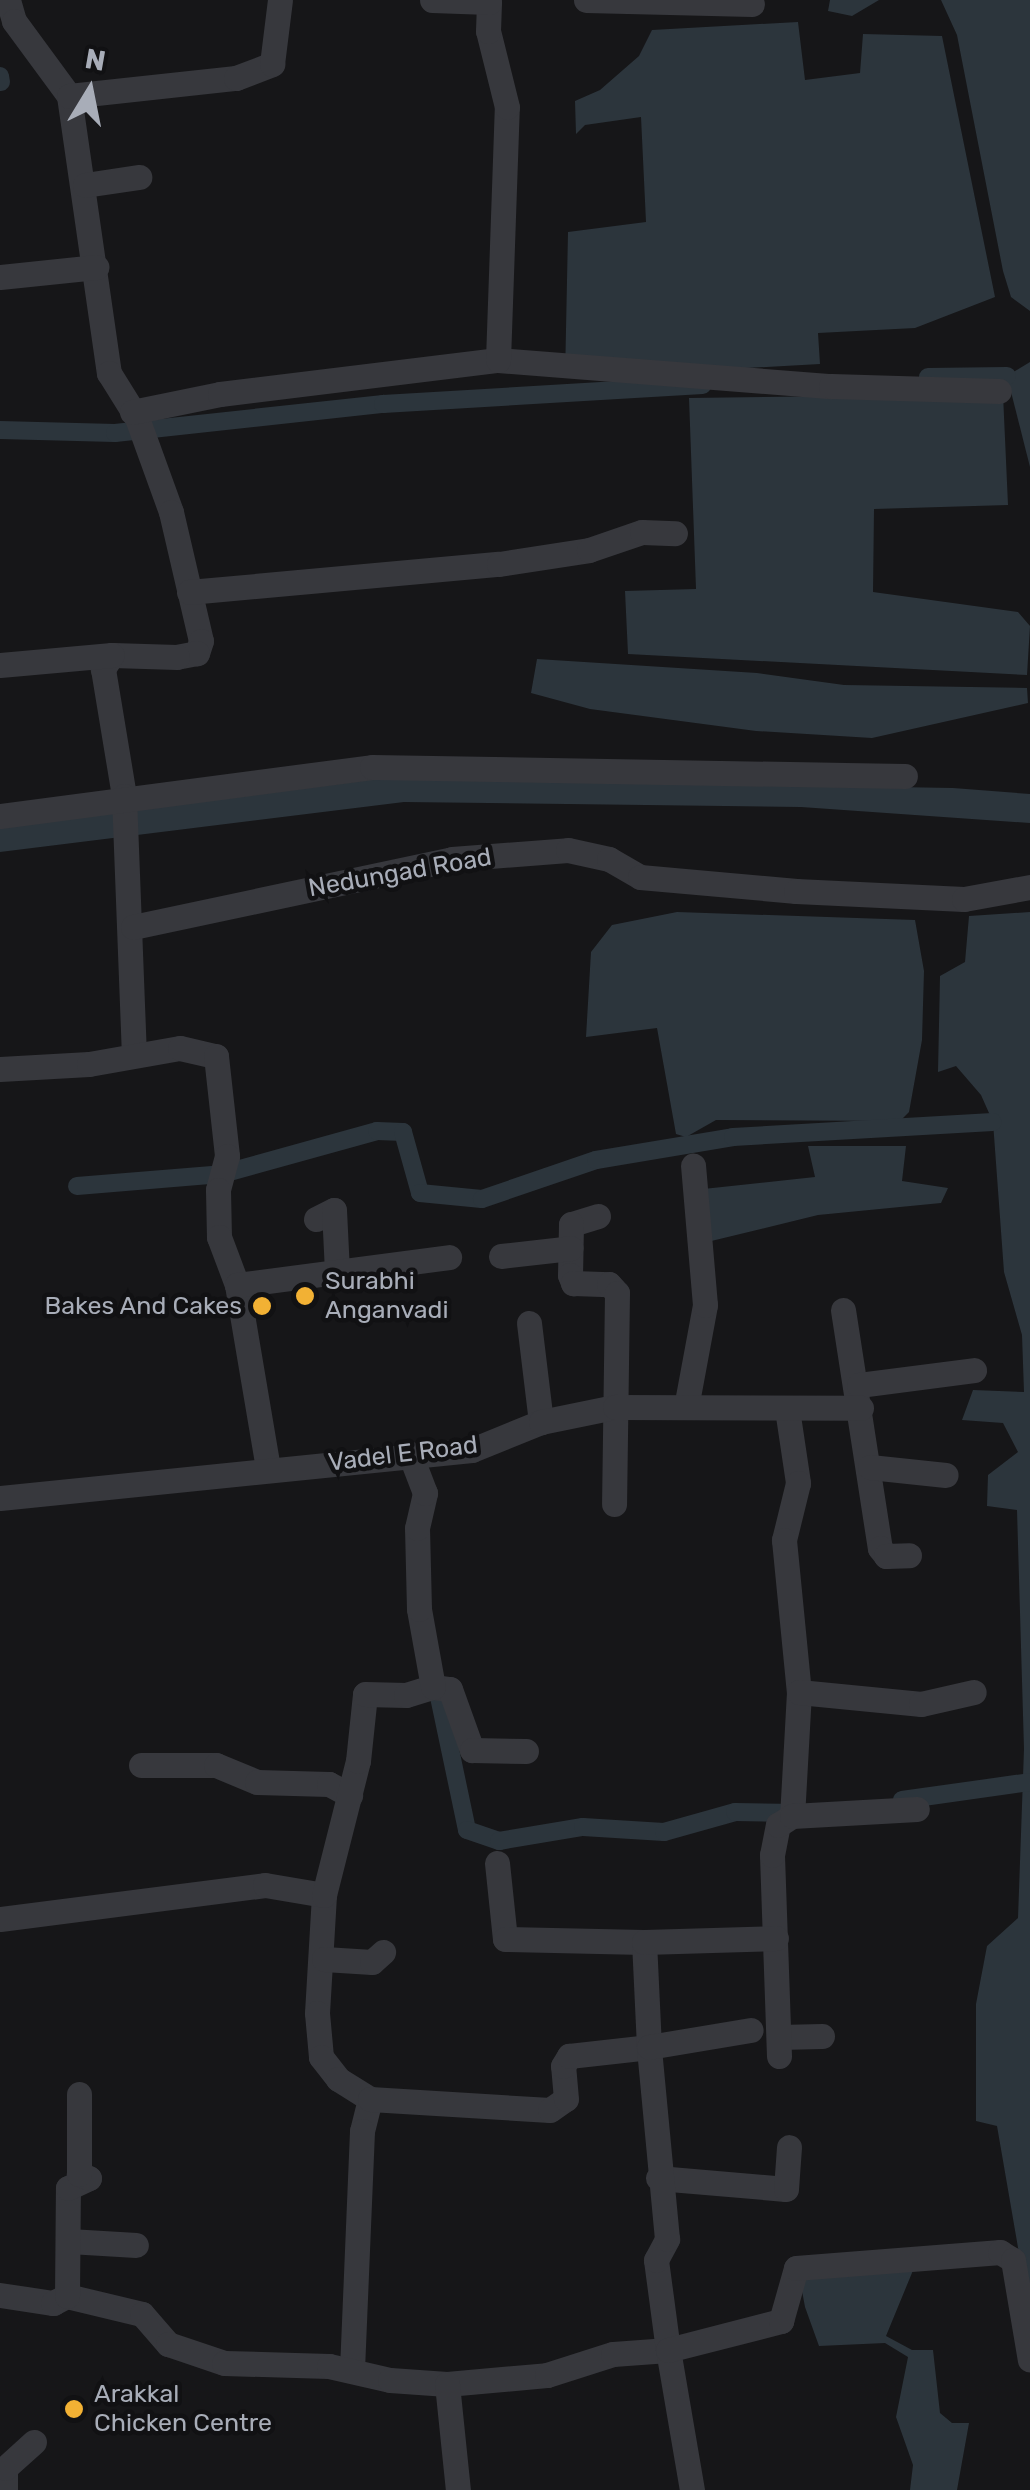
<!DOCTYPE html>
<style>
body{margin:0}
#map{position:relative;width:1030px;height:2490px;overflow:hidden;background:#161618;font-family:Rubik,sans-serif}
div>[style]{position:absolute}
.water>*{inset:0;background:#2c353c}
.canal>*{height:18px;margin:-9px;padding:0 9px;transform-origin:9px;border-radius:9px;background:#2c353c}
.minor>*{height:25px;margin:-12.5px;padding:0 12.5px;transform-origin:12.5px;border-radius:12.5px;background:#37383d}
.dots>*{width:28px;height:28px;translate:-50% -50%;box-sizing:border-box;border:5px solid #111113;border-radius:50%}
span{translate:-50% -50%;white-space:nowrap;text-align:center;line-height:1.15;-webkit-text-stroke:9px #111113;paint-order:stroke}
.street-label{font-size:25px;color:#a8adb8}
.poi-label{font-size:25px;color:#a8adb8}
.left{translate:0 -50%;text-align:left}
.right{translate:-100% -50%;text-align:right}
.north{position:absolute;left:40px;top:40px;width:100px;height:100px;-webkit-text-stroke:8px #111113;paint-order:stroke;rotate:10deg;font-size:28px;font-weight:700;line-height:40px;text-align:center;color:#a8adb8}
.north::after{content:'';display:block;margin:auto;width:35px;height:45px;background:#a8adb8;clip-path:polygon(50% 0,100% 100%,50% 72%,0 100%)}
</style>
<div id="map">
<div class="water">
<div style="clip-path:polygon(830px 0,879px 0,852px 16px,828px 11px)"></div>
<div style="clip-path:polygon(941px 0,1030px 0,1030px 311px,1011px 297px,1003px 271px,957px 35px)"></div>
<div style="clip-path:polygon(798px 22px,805px 80px,860px 73px,863px 34px,942px 36px,995px 297px,915px 328px,818px 333px,820px 364px,565px 378px,568px 232px,646px 222px,641px 117px,585px 125px,576px 134px,575px 101px,600px 90px,639px 56px,652px 30px)"></div>
<div style="clip-path:polygon(1030px 362px,1030px 467px,1007px 376px)"></div>
<div style="clip-path:polygon(1003px 394px,1008px 505px,874px 509px,873px 592px,1018px 612px,1030px 626px,1027px 675px,628px 654px,625px 591px,696px 589px,689px 398px)"></div>
<div style="clip-path:polygon(537px 659px,757px 673px,844px 685px,1027px 688px,1028px 703px,872px 738px,756px 731px,590px 709px,531px 693px)"></div>
<div style="clip-path:polygon(384px 778px,953px 788px,1030px 794px,1030px 823px,801px 807px,404px 802px,0 852px,0 828px)"></div>
<div style="clip-path:polygon(677px 912px,915px 920px,924px 971px,922px 1040px,909px 1112px,900px 1121px,716px 1120px,686px 1137px,676px 1134px,657px 1028px,586px 1037px,591px 952px,612px 925px)"></div>
<div style="clip-path:polygon(1030px 912px,1030px 2317px,997px 2126px,976px 2121px,976px 2004px,987px 1946px,1018px 1918px,1024px 1749px,1017px 1510px,987px 1506px,988px 1475px,1018px 1452px,1003px 1423px,962px 1420px,973px 1390px,1024px 1392px,1022px 1335px,1004px 1272px,993px 1122px,981px 1095px,956px 1066px,938px 1072px,940px 976px,965px 962px,969px 916px)"></div>
<div style="clip-path:polygon(808px 1146px,906px 1146px,902px 1181px,948px 1188px,941px 1203px,818px 1215px,703px 1243px,694px 1190px,815px 1177px)"></div>
<div style="clip-path:polygon(914px 2268px,886px 2336px,912px 2350px,933px 2350px,940px 2413px,952px 2423px,969px 2423px,957px 2490px,910px 2490px,913px 2465px,896px 2417px,908px 2357px,885px 2343px,819px 2346px,805px 2307px,800px 2280px)"></div>
</div>
<div class="canal">
<div style="left:0;top:76px;width:6px;rotate:81deg"></div>
<div style="left:928px;top:377px;width:79px;rotate:-0.7deg"></div>
<div style="left:0;top:430px;width:115px;rotate:1.5deg"></div>
<div style="left:115px;top:433px;width:270px;rotate:-6.2deg"></div>
<div style="left:383px;top:404px;width:320px;rotate:-3.4deg"></div>
<div style="left:77px;top:1186px;width:145px;rotate:-4.7deg"></div>
<div style="left:222px;top:1174px;width:161px;rotate:-15.5deg"></div>
<div style="left:377px;top:1131px;width:26px;rotate:2deg"></div>
<div style="left:403px;top:1132px;width:63px;rotate:74.4deg"></div>
<div style="left:420px;top:1193px;width:62px;rotate:5.5deg"></div>
<div style="left:482px;top:1199px;width:120px;rotate:-18.9deg"></div>
<div style="left:596px;top:1160px;width:139px;rotate:-9.5deg"></div>
<div style="left:733px;top:1137px;width:260px;rotate:-3.3deg"></div>
<div style="left:439px;top:1697px;width:136px;rotate:78.1deg"></div>
<div style="left:467px;top:1830px;width:34px;rotate:19deg"></div>
<div style="left:499px;top:1841px;width:85px;rotate:-9.5deg"></div>
<div style="left:583px;top:1827px;width:81px;rotate:3.5deg"></div>
<div style="left:664px;top:1832px;width:74px;rotate:-15.7deg"></div>
<div style="left:735px;top:1812px;width:62px;rotate:0.9deg"></div>
<div style="left:902px;top:1800px;width:129px;rotate:-8deg"></div>
</div>
<div class="minor">
<div style="left:8px;top:0;width:22px;rotate:74deg"></div>
<div style="left:14px;top:21px;width:93px;rotate:53.7deg"></div>
<div style="left:69px;top:96px;width:280px;rotate:81.8deg"></div>
<div style="left:109px;top:373px;width:53px;rotate:58.1deg"></div>
<div style="left:137px;top:418px;width:100px;rotate:70.1deg"></div>
<div style="left:171px;top:512px;width:132px;rotate:76.9deg"></div>
<div style="left:201px;top:641px;width:13px;rotate:108deg"></div>
<div style="left:197px;top:653px;width:20px;rotate:169deg"></div>
<div style="left:177px;top:657px;width:65px;rotate:-178.2deg"></div>
<div style="left:112px;top:655px;width:17px;rotate:123deg"></div>
<div style="left:103px;top:669px;width:129px;rotate:80.6deg"></div>
<div style="left:124px;top:796px;width:259px;rotate:87.8deg"></div>
<div style="left:586px;top:0;width:166px;rotate:1.4deg"></div>
<div style="left:69px;top:96px;width:168px;rotate:-6.2deg"></div>
<div style="left:236px;top:78px;width:39px;rotate:-21deg"></div>
<div style="left:272px;top:64px;width:64px;rotate:-82.9deg"></div>
<div style="left:85px;top:185px;width:55px;rotate:-8.4deg"></div>
<div style="left:0;top:277px;width:97px;rotate:-5.9deg"></div>
<div style="left:498px;top:360px;width:334px;rotate:4.5deg"></div>
<div style="left:831px;top:386px;width:168px;rotate:1.7deg"></div>
<div style="left:132px;top:412px;width:90px;rotate:-11.6deg"></div>
<div style="left:220px;top:394px;width:280px;rotate:-7deg"></div>
<div style="left:498px;top:360px;width:253px;rotate:-88deg"></div>
<div style="left:507px;top:107px;width:78px;rotate:-104deg"></div>
<div style="left:488px;top:31px;width:29px;rotate:-88deg"></div>
<div style="left:489px;top:2px;width:57px;rotate:-178deg"></div>
<div style="left:189px;top:592px;width:311px;rotate:-5.2deg"></div>
<div style="left:499px;top:564px;width:91px;rotate:-8.8deg"></div>
<div style="left:589px;top:550px;width:56px;rotate:-18.8deg"></div>
<div style="left:642px;top:532px;width:33px;rotate:2deg"></div>
<div style="left:0;top:665px;width:112px;rotate:-5.1deg"></div>
<div style="left:0;top:816px;width:375px;rotate:-7.5deg"></div>
<div style="left:372px;top:767px;width:533px;rotate:0.97deg"></div>
<div style="left:133px;top:927px;width:326px;rotate:-12deg"></div>
<div style="left:452px;top:859px;width:116px;rotate:-4.4deg"></div>
<div style="left:568px;top:850px;width:42px;rotate:12.4deg"></div>
<div style="left:609px;top:859px;width:36px;rotate:30deg"></div>
<div style="left:640px;top:877px;width:157px;rotate:5.1deg"></div>
<div style="left:796px;top:891px;width:168px;rotate:2.7deg"></div>
<div style="left:964px;top:899px;width:67px;rotate:-10.3deg"></div>
<div style="left:0;top:1069px;width:89px;rotate:-3.2deg"></div>
<div style="left:89px;top:1064px;width:92px;rotate:-10deg"></div>
<div style="left:180px;top:1048px;width:37px;rotate:13deg"></div>
<div style="left:216px;top:1056px;width:101px;rotate:83.7deg"></div>
<div style="left:227px;top:1156px;width:35px;rotate:105deg"></div>
<div style="left:218px;top:1190px;width:47px;rotate:88.8deg"></div>
<div style="left:219px;top:1237px;width:51px;rotate:69.4deg"></div>
<div style="left:237px;top:1285px;width:187px;rotate:80.4deg"></div>
<div style="left:598px;top:1216px;width:28px;rotate:163deg"></div>
<div style="left:571px;top:1224px;width:51px;rotate:91.1deg"></div>
<div style="left:570px;top:1275px;width:9px;rotate:69deg"></div>
<div style="left:573px;top:1283px;width:36px;rotate:2deg"></div>
<div style="left:609px;top:1284px;width:12px;rotate:48deg"></div>
<div style="left:617px;top:1293px;width:211px;rotate:90.8deg"></div>
<div style="left:316px;top:1219px;width:20px;rotate:-27deg"></div>
<div style="left:334px;top:1210px;width:62px;rotate:87.2deg"></div>
<div style="left:501px;top:1256px;width:70px;rotate:-6.5deg"></div>
<div style="left:237px;top:1285px;width:214px;rotate:-7.5deg"></div>
<div style="left:843px;top:1310px;width:241px;rotate:81.2deg"></div>
<div style="left:880px;top:1548px;width:10px;rotate:53deg"></div>
<div style="left:886px;top:1556px;width:23px;rotate:-2deg"></div>
<div style="left:529px;top:1323px;width:100px;rotate:83.1deg"></div>
<div style="left:859px;top:1385px;width:116px;rotate:-7.4deg"></div>
<div style="left:687px;top:1402px;width:99px;rotate:-79.5deg"></div>
<div style="left:705px;top:1305px;width:140px;rotate:-94.9deg"></div>
<div style="left:787px;top:1409px;width:75px;rotate:81.5deg"></div>
<div style="left:798px;top:1483px;width:59px;rotate:103.8deg"></div>
<div style="left:784px;top:1540px;width:153px;rotate:84.4deg"></div>
<div style="left:799px;top:1692px;width:124px;rotate:93.2deg"></div>
<div style="left:870px;top:1467px;width:76px;rotate:6deg"></div>
<div style="left:0;top:1498px;width:474px;rotate:-5.8deg"></div>
<div style="left:472px;top:1450px;width:74px;rotate:-22.1deg"></div>
<div style="left:541px;top:1422px;width:76px;rotate:-11.5deg"></div>
<div style="left:615px;top:1407px;width:246px;rotate:0.2deg"></div>
<div style="left:433px;top:1687px;width:17px;rotate:7deg"></div>
<div style="left:450px;top:1689px;width:65px;rotate:70.2deg"></div>
<div style="left:472px;top:1750px;width:54px;rotate:1.1deg"></div>
<div style="left:799px;top:1692px;width:123px;rotate:5.6deg"></div>
<div style="left:921px;top:1704px;width:54px;rotate:-12.8deg"></div>
<div style="left:141px;top:1765px;width:75px"></div>
<div style="left:216px;top:1765px;width:44px;rotate:22.5deg"></div>
<div style="left:257px;top:1782px;width:72px;rotate:1.6deg"></div>
<div style="left:329px;top:1784px;width:24px;rotate:28deg"></div>
<div style="left:497px;top:1863px;width:76px;rotate:84deg"></div>
<div style="left:505px;top:1939px;width:139px;rotate:1.2deg"></div>
<div style="left:324px;top:1895px;width:118px;rotate:93.4deg"></div>
<div style="left:317px;top:2013px;width:44px;rotate:84.8deg"></div>
<div style="left:321px;top:2057px;width:28px;rotate:52deg"></div>
<div style="left:338px;top:2079px;width:38px;rotate:32deg"></div>
<div style="left:370px;top:2099px;width:33px;rotate:104deg"></div>
<div style="left:362px;top:2131px;width:238px;rotate:92.4deg"></div>
<div style="left:0;top:1919px;width:267px;rotate:-7.3deg"></div>
<div style="left:265px;top:1885px;width:60px;rotate:9.6deg"></div>
<div style="left:324px;top:1895px;width:138px;rotate:-75.8deg"></div>
<div style="left:358px;top:1761px;width:67px;rotate:-84deg"></div>
<div style="left:365px;top:1694px;width:41px;rotate:1.4deg"></div>
<div style="left:406px;top:1695px;width:28px;rotate:-17deg"></div>
<div style="left:433px;top:1687px;width:79px;rotate:-100.2deg"></div>
<div style="left:419px;top:1609px;width:81px;rotate:-91.4deg"></div>
<div style="left:417px;top:1528px;width:36px;rotate:-77deg"></div>
<div style="left:425px;top:1493px;width:42px;rotate:-111deg"></div>
<div style="left:324px;top:1959px;width:48px;rotate:3.6deg"></div>
<div style="left:372px;top:1962px;width:15px;rotate:-42deg"></div>
<div style="left:779px;top:2037px;width:43px;rotate:-1.3deg"></div>
<div style="left:779px;top:2056px;width:201px;rotate:-92deg"></div>
<div style="left:772px;top:1855px;width:31px;rotate:-79deg"></div>
<div style="left:778px;top:1825px;width:17px;rotate:-33deg"></div>
<div style="left:792px;top:1816px;width:125px;rotate:-3.2deg"></div>
<div style="left:370px;top:2099px;width:180px;rotate:3.5deg"></div>
<div style="left:550px;top:2110px;width:19px;rotate:-35deg"></div>
<div style="left:566px;top:2099px;width:33px;rotate:-95deg"></div>
<div style="left:563px;top:2066px;width:12px;rotate:-59deg"></div>
<div style="left:569px;top:2056px;width:81px;rotate:-6.4deg"></div>
<div style="left:649px;top:2047px;width:105px;rotate:-92.7deg"></div>
<div style="left:644px;top:1942px;width:132px;rotate:-1.7deg"></div>
<div style="left:658px;top:2178px;width:128px;rotate:4.9deg"></div>
<div style="left:786px;top:2189px;width:42px;rotate:-85.9deg"></div>
<div style="left:69px;top:2241px;width:67px;rotate:3.4deg"></div>
<div style="left:0;top:2295px;width:54px;rotate:8.6deg"></div>
<div style="left:53px;top:2303px;width:16px;rotate:-27deg"></div>
<div style="left:67px;top:2296px;width:77px;rotate:13.5deg"></div>
<div style="left:142px;top:2314px;width:40px;rotate:49deg"></div>
<div style="left:168px;top:2344px;width:59px;rotate:18.7deg"></div>
<div style="left:224px;top:2363px;width:105px;rotate:1.6deg"></div>
<div style="left:329px;top:2366px;width:63px;rotate:12.9deg"></div>
<div style="left:390px;top:2380px;width:57px;rotate:4deg"></div>
<div style="left:447px;top:2384px;width:100px;rotate:-5.1deg"></div>
<div style="left:547px;top:2375px;width:69px;rotate:-17.7deg"></div>
<div style="left:613px;top:2354px;width:55px;rotate:-4.2deg"></div>
<div style="left:668px;top:2350px;width:91px;rotate:-97.6deg"></div>
<div style="left:656px;top:2260px;width:24px;rotate:-62deg"></div>
<div style="left:667px;top:2239px;width:193px;rotate:-95.4deg"></div>
<div style="left:649px;top:2047px;width:103px;rotate:-9.5deg"></div>
<div style="left:67px;top:2296px;width:108px;rotate:-89.5deg"></div>
<div style="left:68px;top:2188px;width:23px;rotate:-25deg"></div>
<div style="left:89px;top:2178px;width:11px;rotate:-158deg"></div>
<div style="left:79px;top:2174px;width:80px;rotate:-90deg"></div>
<div style="left:447px;top:2384px;width:107px;rotate:84.1deg"></div>
<div style="left:5px;top:2490px;width:22px;rotate:-90deg"></div>
<div style="left:5px;top:2468px;width:39px;rotate:-42deg"></div>
<div style="left:692px;top:2490px;width:142px;rotate:-99.7deg"></div>
<div style="left:668px;top:2350px;width:117px;rotate:-14.4deg"></div>
<div style="left:781px;top:2321px;width:55px;rotate:-74.2deg"></div>
<div style="left:796px;top:2268px;width:205px;rotate:-4.5deg"></div>
<div style="left:1000px;top:2252px;width:15px;rotate:32deg"></div>
<div style="left:1013px;top:2260px;width:101px;rotate:80.4deg"></div>
</div>
<div class="dots">
<div style="left:305px;top:1296px;background:#f2b134"></div>
<div style="left:262px;top:1306px;background:#f2b134"></div>
<div style="left:74px;top:2409px;background:#f2b134"></div>
</div>
<div class="street-label">
<span style="left:400px;top:873px;rotate:-10deg">Nedungad Road</span>
<span style="left:403px;top:1454px;rotate:-7deg">Vadel E Road</span>
</div>
<div class="poi-label">
<span class="left" style="left:325px;top:1296px">Surabhi<br>Anganvadi</span>
<span class="right" style="left:242px;top:1306px">Bakes And Cakes</span>
<span class="left" style="left:94px;top:2409px">Arakkal<br>Chicken Centre</span>
</div>
<div class="north">N</div>
</div>
